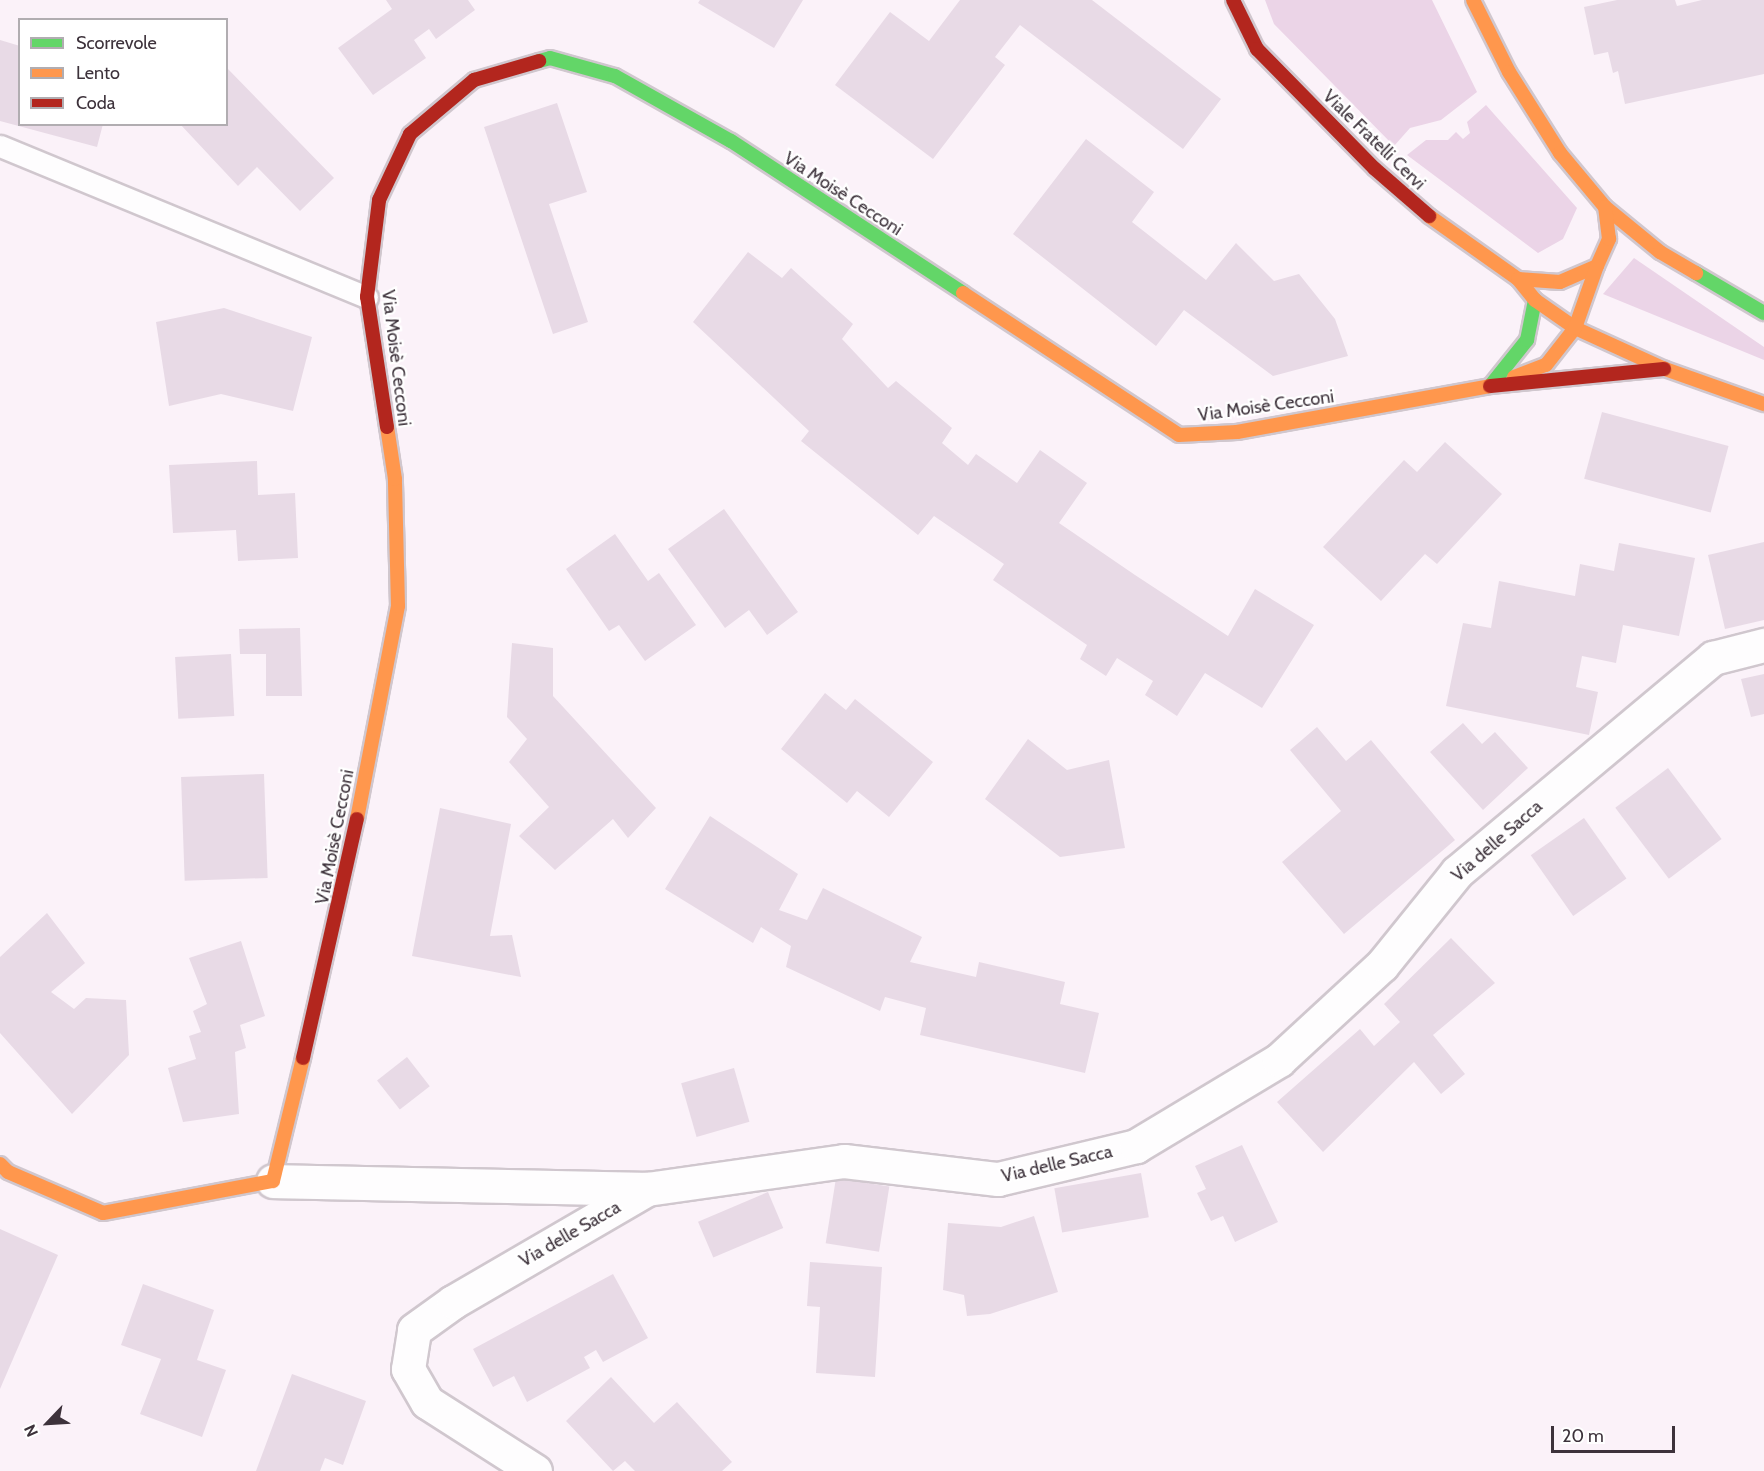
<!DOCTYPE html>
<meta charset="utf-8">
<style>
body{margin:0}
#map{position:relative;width:1764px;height:1471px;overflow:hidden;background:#fbf2f9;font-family:Cabin,sans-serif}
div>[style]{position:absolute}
.green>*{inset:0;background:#ebd4e7}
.building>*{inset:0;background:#e8dae6;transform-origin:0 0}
.roads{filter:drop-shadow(2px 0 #d0c7ce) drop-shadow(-2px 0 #d0c7ce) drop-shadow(0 2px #d0c7ce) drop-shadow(0 -2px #d0c7ce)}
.lane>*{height:21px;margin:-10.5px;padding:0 10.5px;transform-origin:10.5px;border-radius:10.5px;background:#fefdfe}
.street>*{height:33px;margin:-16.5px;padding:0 16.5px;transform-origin:16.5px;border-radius:16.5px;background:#fefdfe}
.fast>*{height:14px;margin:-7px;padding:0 7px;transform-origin:7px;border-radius:7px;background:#63d668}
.slow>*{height:14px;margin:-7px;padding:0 7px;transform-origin:7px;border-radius:7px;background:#ff974d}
.jam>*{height:14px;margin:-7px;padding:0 7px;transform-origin:7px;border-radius:7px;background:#b3261e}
span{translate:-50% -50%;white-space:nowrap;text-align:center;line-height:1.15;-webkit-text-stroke:4.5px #fff;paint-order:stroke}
.street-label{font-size:18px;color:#3d323b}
.legend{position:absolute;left:18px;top:18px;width:210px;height:108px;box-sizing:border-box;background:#fff;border:2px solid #b1adb1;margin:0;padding:8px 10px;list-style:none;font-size:18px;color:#3d323b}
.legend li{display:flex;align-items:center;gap:12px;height:30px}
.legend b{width:30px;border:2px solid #b1adb1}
.north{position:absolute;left:18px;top:1393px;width:60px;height:60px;-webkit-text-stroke:4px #fff;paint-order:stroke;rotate:245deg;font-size:16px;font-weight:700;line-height:24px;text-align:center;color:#3d323b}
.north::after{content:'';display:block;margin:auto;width:21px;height:27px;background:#3d323b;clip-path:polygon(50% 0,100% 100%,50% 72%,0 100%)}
.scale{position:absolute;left:1551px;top:1426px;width:124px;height:27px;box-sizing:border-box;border:3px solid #3d323b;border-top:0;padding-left:8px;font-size:18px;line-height:21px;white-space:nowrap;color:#3d323b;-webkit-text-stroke:4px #fff;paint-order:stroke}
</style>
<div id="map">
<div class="green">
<div style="clip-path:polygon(1265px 0,1432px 0,1477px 92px,1441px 120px,1410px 128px,1394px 146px,1274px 24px)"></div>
<div style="clip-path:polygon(1486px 105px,1577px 208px,1563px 239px,1538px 253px,1407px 155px,1426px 140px,1448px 140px,1456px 132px,1463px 139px,1470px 133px,1467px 122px)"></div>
<div style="clip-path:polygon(1634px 258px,1764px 347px,1764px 360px,1603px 294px)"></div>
</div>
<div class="building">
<div style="clip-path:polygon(386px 0,468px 0,475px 10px,436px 39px,429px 29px,414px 40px,426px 58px,373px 95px,338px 48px,392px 9px)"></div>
<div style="clip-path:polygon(700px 0,803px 0,774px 48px,698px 3px)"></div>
<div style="clip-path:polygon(960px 0,1092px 0,1221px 99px,1183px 149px,1020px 25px,995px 57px,1005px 65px,933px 159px,835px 85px,890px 12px,929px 41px)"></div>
<div style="clip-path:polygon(1617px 0,1675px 0,1677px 6px,1702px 0,1764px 0,1764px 74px,1625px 104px,1618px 71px,1613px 73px,1608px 52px,1594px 55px,1584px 7px)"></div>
<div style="clip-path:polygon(0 40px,20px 46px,20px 124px,103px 124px,97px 147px,0 121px)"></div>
<div style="clip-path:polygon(228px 69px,334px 178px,300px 211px,257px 167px,238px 186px,180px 124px,226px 124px)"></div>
<div style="clip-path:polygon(557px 103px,587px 192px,549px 204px,588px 322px,553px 334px,484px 127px)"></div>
<div style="clip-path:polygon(1086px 139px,1154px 192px,1132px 222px,1206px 280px,1236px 243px,1274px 281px,1299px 274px,1335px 319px,1348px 356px,1273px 376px,1184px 310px,1156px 346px,1013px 234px)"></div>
<div style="clip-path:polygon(748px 252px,782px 278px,791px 268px,853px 324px,842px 339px,888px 388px,896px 381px,952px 428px,942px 443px,968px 465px,976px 454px,1017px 483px,1040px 450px,1087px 483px,1059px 523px,1135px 575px,1228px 636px,1255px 589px,1314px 625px,1262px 708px,1205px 673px,1177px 716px,1145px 695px,1153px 681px,1117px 658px,1106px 676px,1080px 659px,1087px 645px,993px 580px,1004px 564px,934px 516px,918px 535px,801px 441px,809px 431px,693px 322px)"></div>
<div style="clip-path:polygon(224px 308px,312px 337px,293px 411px,221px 394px,169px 406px,156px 322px)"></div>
<div style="left:1602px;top:412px;width:131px;height:69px;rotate:15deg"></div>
<div style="clip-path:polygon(1445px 442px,1502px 494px,1437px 564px,1425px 554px,1381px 601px,1323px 547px,1404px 460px,1417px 472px)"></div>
<div style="clip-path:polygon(257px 461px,258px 495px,295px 493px,298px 558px,238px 561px,236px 530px,173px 533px,169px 465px)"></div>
<div style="clip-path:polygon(724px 509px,798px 612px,767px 635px,749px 610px,725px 628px,668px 549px)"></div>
<div style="clip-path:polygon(615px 534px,648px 581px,659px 573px,696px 625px,645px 661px,619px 625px,609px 631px,566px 569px)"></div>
<div style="clip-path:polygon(1764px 542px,1764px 620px,1725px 629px,1708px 555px)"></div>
<div style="clip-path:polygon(1619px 543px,1695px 558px,1679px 636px,1623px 625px,1616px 663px,1582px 656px,1576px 687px,1598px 692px,1589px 735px,1446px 706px,1463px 623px,1491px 628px,1499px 581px,1575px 596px,1580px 564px,1614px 571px)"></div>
<div style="clip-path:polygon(300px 628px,302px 696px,266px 696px,266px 654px,240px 654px,239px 629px)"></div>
<div style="clip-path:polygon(512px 643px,553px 648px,553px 696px,656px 808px,628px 838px,613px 819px,555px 870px,519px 836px,549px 807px,509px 762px,527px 739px,507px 717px)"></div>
<div style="left:231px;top:654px;width:62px;height:56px;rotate:87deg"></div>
<div style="clip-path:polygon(1764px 674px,1764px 714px,1751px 717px,1741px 679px)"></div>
<div style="clip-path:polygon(825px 693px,846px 710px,855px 699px,933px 762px,889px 817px,857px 791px,847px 803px,781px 749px)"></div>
<div style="clip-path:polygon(1463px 723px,1482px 744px,1495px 732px,1528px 768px,1483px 810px,1430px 752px)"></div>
<div style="clip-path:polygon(1317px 727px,1346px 761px,1371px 740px,1455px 840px,1344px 934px,1282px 862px,1341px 811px,1290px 750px)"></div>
<div style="clip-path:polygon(1028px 739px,1067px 770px,1109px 760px,1125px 848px,1060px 857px,985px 799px)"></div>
<div style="left:1668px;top:768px;width:89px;height:66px;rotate:53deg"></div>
<div style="left:264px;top:774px;width:104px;height:83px;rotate:88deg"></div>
<div style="clip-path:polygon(440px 808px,511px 824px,490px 936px,512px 935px,521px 977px,412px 956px)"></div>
<div style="clip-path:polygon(710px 816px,798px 874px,779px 910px,807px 920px,823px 888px,922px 937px,910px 962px,976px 977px,979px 962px,1065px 982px,1060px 1004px,1099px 1013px,1085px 1073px,920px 1035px,926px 1008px,885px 997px,880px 1011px,786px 967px,791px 946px,761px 927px,753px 943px,665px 889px)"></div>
<div style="left:1584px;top:818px;width:74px;height:65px;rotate:55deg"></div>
<div style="clip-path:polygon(47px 913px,85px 963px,51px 992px,74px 1009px,86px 998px,126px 1000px,129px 1055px,72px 1114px,0 1033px,0 957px)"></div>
<div style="clip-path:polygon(1451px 938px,1495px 983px,1433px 1035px,1465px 1074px,1441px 1094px,1414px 1062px,1323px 1152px,1277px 1102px,1360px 1029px,1374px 1046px,1400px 1022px,1384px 1004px)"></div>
<div style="clip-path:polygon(241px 941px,265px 1016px,240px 1025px,246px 1048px,235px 1052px,239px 1114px,183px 1122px,168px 1068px,196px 1059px,189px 1036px,201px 1032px,193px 1011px,207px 1004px,189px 958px)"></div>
<div style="left:407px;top:1057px;width:37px;height:38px;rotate:52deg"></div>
<div style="left:734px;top:1068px;width:56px;height:55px;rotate:74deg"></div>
<div style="clip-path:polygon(1242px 1145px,1278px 1222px,1235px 1242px,1223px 1216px,1211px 1221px,1197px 1193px,1206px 1189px,1195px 1166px)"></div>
<div style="left:1141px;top:1173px;width:45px;height:88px;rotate:80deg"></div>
<div style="left:836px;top:1178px;width:54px;height:66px;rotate:9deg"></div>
<div style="left:768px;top:1192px;width:39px;height:76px;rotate:67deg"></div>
<div style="clip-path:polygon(1034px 1216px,1058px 1292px,990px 1314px,967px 1316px,964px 1295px,943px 1290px,948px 1223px,1001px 1227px)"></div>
<div style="clip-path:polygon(0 1229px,58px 1255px,0 1389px)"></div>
<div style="clip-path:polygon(810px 1262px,882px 1267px,875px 1377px,816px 1373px,820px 1307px,807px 1306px)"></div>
<div style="clip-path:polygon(613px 1274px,648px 1338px,603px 1362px,596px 1350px,584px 1357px,590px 1368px,527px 1402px,514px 1376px,493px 1387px,473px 1349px)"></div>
<div style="clip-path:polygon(143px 1284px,214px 1310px,197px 1360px,226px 1370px,202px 1437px,140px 1414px,161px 1359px,121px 1345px)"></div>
<div style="clip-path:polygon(292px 1374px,366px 1401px,343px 1465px,325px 1458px,320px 1471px,256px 1471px)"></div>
<div style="clip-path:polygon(611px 1377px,654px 1423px,677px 1402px,732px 1462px,722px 1471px,635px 1471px,625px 1461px,613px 1471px,566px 1421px)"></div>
</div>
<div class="roads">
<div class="lane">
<div style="left:0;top:146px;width:397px;rotate:22.4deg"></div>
</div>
<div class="street">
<div style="left:273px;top:1181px;width:373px;rotate:1.2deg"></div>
<div style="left:535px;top:1471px;width:128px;rotate:-147.4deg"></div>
<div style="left:427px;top:1402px;width:38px;rotate:-120deg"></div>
<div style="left:408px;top:1369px;width:39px;rotate:-81deg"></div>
<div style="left:414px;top:1330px;width:48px;rotate:-35.7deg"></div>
<div style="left:453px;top:1302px;width:225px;rotate:-30.2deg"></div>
<div style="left:647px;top:1189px;width:199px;rotate:-8.1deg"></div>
<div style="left:844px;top:1161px;width:155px;rotate:6.7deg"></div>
<div style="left:998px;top:1179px;width:142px;rotate:-13.4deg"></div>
<div style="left:1136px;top:1146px;width:167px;rotate:-31deg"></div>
<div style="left:1279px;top:1060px;width:140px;rotate:-42.7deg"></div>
<div style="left:1382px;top:965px;width:119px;rotate:-51.1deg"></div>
<div style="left:1457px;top:872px;width:334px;rotate:-39.9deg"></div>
<div style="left:1713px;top:658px;width:53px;rotate:-14.3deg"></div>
</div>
<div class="fast">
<div style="left:539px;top:61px;width:11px;rotate:-15deg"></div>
<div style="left:550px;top:58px;width:67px;rotate:15.5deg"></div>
<div style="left:615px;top:76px;width:133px;rotate:29.3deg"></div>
<div style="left:731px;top:141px;width:277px;rotate:33.2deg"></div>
<div style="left:1696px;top:273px;width:79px;rotate:30.5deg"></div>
<div style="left:1491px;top:385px;width:58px;rotate:-51.3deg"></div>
<div style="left:1527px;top:340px;width:41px;rotate:-78.7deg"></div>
</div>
<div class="slow">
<div style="left:1473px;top:0;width:80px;rotate:63.4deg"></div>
<div style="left:1509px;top:72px;width:96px;rotate:57.8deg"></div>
<div style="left:1560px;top:153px;width:70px;rotate:50.2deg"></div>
<div style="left:1605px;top:207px;width:71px;rotate:39.3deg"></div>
<div style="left:1660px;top:252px;width:42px;rotate:30.3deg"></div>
<div style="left:1429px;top:216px;width:109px;rotate:35.3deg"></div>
<div style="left:1518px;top:279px;width:42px;rotate:4.1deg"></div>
<div style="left:1560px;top:282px;width:40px;rotate:-23.4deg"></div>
<div style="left:1597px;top:266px;width:30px;rotate:-66deg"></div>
<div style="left:1609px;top:239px;width:32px;rotate:-97deg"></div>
<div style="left:1518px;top:279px;width:27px;rotate:51deg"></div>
<div style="left:1535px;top:300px;width:49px;rotate:35deg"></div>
<div style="left:1575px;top:328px;width:99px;rotate:24.5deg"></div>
<div style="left:1665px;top:369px;width:105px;rotate:19.5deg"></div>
<div style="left:963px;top:293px;width:258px;rotate:33.3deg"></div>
<div style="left:1179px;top:435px;width:58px;rotate:-3deg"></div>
<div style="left:1237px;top:432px;width:257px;rotate:-10.3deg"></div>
<div style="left:1514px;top:377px;width:34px;rotate:-21deg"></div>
<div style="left:1546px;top:365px;width:47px;rotate:-51.9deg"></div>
<div style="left:1575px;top:328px;width:66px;rotate:-70.5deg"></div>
<div style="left:357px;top:819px;width:217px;rotate:-79.1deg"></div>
<div style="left:398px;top:606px;width:127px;rotate:-91.4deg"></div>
<div style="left:395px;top:479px;width:53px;rotate:-98.7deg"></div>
<div style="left:0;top:1164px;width:11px;rotate:45deg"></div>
<div style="left:8px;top:1172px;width:103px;rotate:23.3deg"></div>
<div style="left:103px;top:1213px;width:173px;rotate:-10.7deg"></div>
<div style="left:273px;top:1181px;width:127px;rotate:-76.3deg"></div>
</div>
<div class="jam">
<div style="left:1233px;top:0;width:55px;rotate:63.9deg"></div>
<div style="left:1257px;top:49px;width:168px;rotate:45.5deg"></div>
<div style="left:1375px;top:169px;width:72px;rotate:41deg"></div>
<div style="left:1490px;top:386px;width:175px;rotate:-5.6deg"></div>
<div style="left:387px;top:427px;width:132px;rotate:-98.7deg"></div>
<div style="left:367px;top:297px;width:98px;rotate:-82.9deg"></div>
<div style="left:379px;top:200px;width:73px;rotate:-64.8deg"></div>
<div style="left:410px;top:134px;width:84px;rotate:-40.2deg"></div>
<div style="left:474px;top:80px;width:68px;rotate:-16.3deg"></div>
<div style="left:303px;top:1058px;width:245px;rotate:-77.3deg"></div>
</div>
</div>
<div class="street-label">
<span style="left:1374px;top:140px;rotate:44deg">Viale Fratelli Cervi</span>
<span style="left:843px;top:194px;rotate:33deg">Via Moisè Cecconi</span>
<span style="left:396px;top:358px;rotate:83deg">Via Moisè Cecconi</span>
<span style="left:1266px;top:406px;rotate:-8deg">Via Moisè Cecconi</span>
<span style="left:335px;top:837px;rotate:-79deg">Via Moisè Cecconi</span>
<span style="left:1497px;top:841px;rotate:-41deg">Via delle Sacca</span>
<span style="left:1057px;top:1164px;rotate:-13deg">Via delle Sacca</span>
<span style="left:570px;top:1234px;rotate:-30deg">Via delle Sacca</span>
</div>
<ul class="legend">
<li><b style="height:8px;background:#63d668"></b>Scorrevole</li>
<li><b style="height:8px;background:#ff974d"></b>Lento</li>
<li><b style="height:8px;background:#b3261e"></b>Coda</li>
</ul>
<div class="north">N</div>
<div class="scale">20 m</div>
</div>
